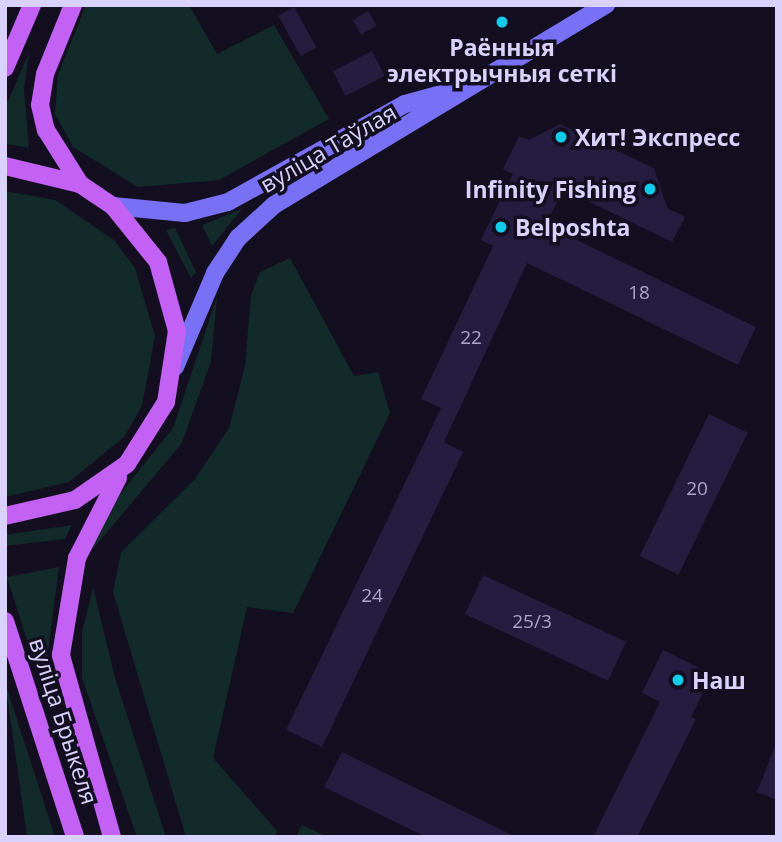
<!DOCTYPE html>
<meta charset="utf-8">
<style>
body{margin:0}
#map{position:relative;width:782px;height:842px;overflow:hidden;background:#130f21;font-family:"Open Sans",sans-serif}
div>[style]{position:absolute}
.green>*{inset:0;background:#122a2a}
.building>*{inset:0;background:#251c40;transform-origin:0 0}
.secondary>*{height:18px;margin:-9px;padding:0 9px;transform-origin:9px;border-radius:9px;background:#7870f5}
.primary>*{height:18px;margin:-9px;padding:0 9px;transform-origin:9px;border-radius:9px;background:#c261f4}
.dots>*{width:19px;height:19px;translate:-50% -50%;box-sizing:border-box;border:4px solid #130f21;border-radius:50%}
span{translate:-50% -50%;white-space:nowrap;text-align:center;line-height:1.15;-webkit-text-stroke:7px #130f21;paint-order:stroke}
.number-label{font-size:19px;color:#aba4cd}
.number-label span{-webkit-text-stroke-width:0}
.poi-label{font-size:23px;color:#d8d2fc;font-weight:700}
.left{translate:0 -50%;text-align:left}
.right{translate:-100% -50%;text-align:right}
.street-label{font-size:23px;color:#d8d2fc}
.frame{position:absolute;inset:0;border:7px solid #d8d2fc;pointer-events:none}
</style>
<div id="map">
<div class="green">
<div style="clip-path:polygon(86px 5px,189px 5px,217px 54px,274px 25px,329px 119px,219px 180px,138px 187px,73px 147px,55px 114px,58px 75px)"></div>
<div style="clip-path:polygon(29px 53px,24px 89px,29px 148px,5px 144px,5px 108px)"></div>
<div style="clip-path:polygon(5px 191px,55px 200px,114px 240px,135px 268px,155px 336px,142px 406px,124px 437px,69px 482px,5px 497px)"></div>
<div style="clip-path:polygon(242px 209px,212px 246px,202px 225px)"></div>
<div style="clip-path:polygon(175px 228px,196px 272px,191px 278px,166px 230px)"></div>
<div style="clip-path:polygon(290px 258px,354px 376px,378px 372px,390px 413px,293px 613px,247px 607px,213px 758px,277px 831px,275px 837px,186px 837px,113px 592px,121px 552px,195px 479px,229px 428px,245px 366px,251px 295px,260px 272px)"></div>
<div style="clip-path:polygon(217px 297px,211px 361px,182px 443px,92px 550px,101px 518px,173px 428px)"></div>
<div style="clip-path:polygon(72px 525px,65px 539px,5px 546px,5px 535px)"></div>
<div style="clip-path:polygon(59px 567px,45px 675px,39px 678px,7px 577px)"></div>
<div style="clip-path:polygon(93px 587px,115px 678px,166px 837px,137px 837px,82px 678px,82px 633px)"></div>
<div style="clip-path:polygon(5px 681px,10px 698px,55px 837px,27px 837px)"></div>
<div style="clip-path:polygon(302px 825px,328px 837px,329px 837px,296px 837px)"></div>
</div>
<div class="building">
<div style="left:294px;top:7px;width:46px;height:18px;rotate:61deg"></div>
<div style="left:368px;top:11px;width:17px;height:18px;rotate:59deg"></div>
<div style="left:372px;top:51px;width:28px;height:44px;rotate:63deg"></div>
<div style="clip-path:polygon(560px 124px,654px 168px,667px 208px,685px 217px,672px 242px,563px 189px,546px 225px,756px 327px,738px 365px,527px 263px,444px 442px,463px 452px,322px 747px,286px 730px,441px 408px,421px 399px,493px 246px,481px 240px,513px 174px,503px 169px,519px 136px,529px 140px)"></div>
<div style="left:709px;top:414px;width:43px;height:158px;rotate:26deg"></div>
<div style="left:483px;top:575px;width:158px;height:43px;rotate:25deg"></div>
<div style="clip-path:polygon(663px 650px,712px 674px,691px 717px,696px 719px,637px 837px,593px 837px,660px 702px,642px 693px)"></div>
<div style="clip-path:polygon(776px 744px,777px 744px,777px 800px,757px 792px)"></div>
<div style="clip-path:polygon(342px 752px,516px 837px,426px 837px,324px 787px)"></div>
</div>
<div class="secondary">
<div style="left:113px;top:206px;width:72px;rotate:5.6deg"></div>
<div style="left:185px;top:213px;width:44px;rotate:-14.3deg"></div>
<div style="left:228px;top:202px;width:202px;rotate:-29deg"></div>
<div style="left:405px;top:104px;width:53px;rotate:-15.4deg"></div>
<div style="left:175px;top:367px;width:102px;rotate:-66.9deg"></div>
<div style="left:215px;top:273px;width:42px;rotate:-56.7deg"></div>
<div style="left:238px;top:238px;width:49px;rotate:-42.5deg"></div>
<div style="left:274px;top:205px;width:388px;rotate:-31.1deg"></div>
</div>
<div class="primary">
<div style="left:73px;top:5px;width:74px;rotate:112.1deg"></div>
<div style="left:45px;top:74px;width:31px;rotate:99deg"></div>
<div style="left:40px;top:105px;width:26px;rotate:77deg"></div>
<div style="left:46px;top:130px;width:64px;rotate:57.8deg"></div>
<div style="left:5px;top:68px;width:69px;rotate:-66.8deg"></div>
<div style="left:5px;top:166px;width:77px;rotate:13.5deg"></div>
<div style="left:80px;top:184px;width:40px;rotate:34deg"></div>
<div style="left:113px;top:206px;width:72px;rotate:51.2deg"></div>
<div style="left:158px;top:262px;width:72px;rotate:74.6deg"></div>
<div style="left:177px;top:331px;width:72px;rotate:98.8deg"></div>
<div style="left:166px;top:402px;width:73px;rotate:122.2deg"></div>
<div style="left:127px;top:464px;width:63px;rotate:145.3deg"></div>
<div style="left:75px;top:500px;width:72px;rotate:167.1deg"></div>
<div style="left:5px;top:621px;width:227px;rotate:72deg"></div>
<div style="left:112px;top:837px;width:189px;rotate:-105.7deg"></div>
<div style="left:61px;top:655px;width:98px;rotate:-80.6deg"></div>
<div style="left:77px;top:558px;width:90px;rotate:-62.9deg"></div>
</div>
<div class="dots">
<div style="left:502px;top:22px;background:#11cce9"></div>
<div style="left:561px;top:137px;background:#11cce9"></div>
<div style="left:650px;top:189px;background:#11cce9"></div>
<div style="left:501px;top:227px;background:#11cce9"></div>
<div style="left:678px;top:680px;background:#11cce9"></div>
</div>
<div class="number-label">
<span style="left:639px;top:293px">18</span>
<span style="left:471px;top:338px">22</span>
<span style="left:697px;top:489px">20</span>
<span style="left:372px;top:596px">24</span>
<span style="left:532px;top:622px">25/3</span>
</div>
<div class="poi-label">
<span style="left:502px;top:60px">Раённыя<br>электрычныя сеткі</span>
<span class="left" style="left:575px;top:137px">Хит! Экспресс</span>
<span class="right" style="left:636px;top:189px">Infinity Fishing</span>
<span class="left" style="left:515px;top:227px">Belposhta</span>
<span class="left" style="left:692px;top:680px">Наш</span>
</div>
<div class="street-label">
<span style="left:328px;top:148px;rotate:-30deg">вуліца Таўлая</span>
<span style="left:64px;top:721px;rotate:72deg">вуліца Брыкеля</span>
</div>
<div class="frame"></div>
</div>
